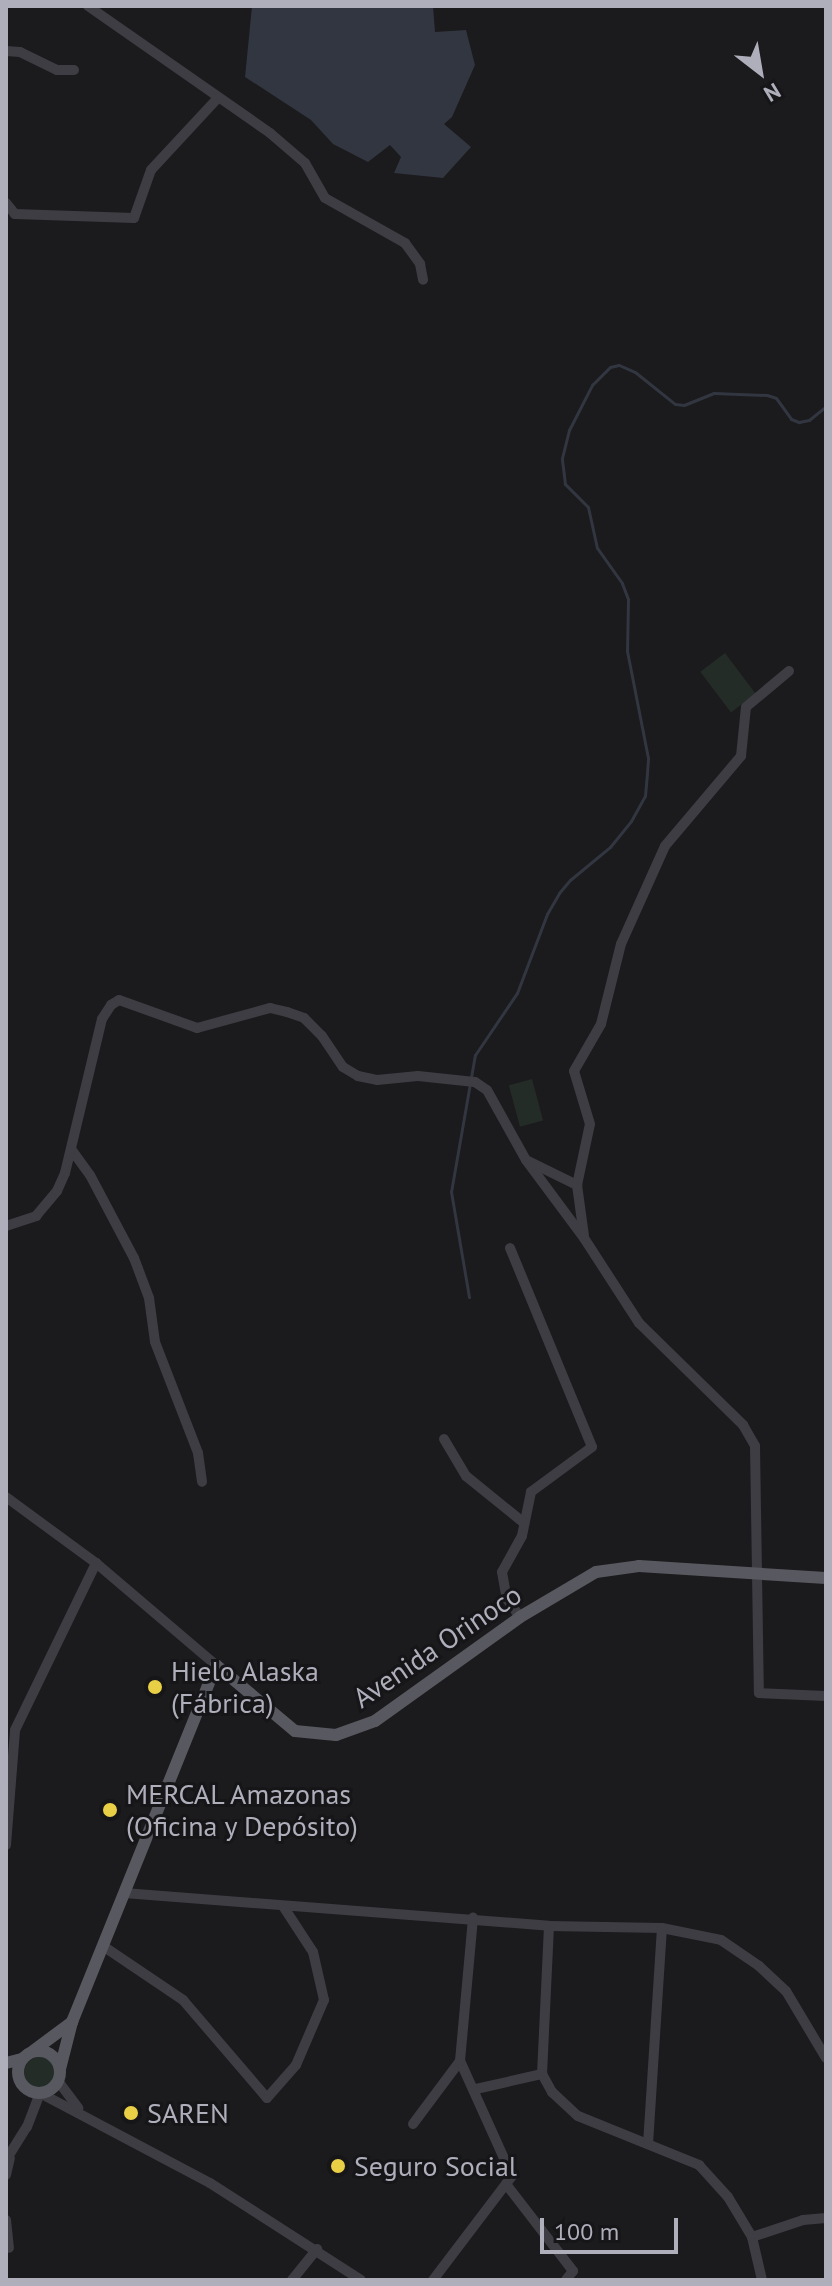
<!DOCTYPE html>
<meta charset="utf-8">
<style>
body{margin:0}
#map{position:relative;width:832px;height:2286px;overflow:hidden;background:#1b1a1c;font-family:"PT Sans",sans-serif}
div>[style]{position:absolute}
.green>*{inset:0;background:#242c27;transform-origin:0 0}
.round{border-radius:50%}
.water>*{inset:0;background:#313640}
.stream>*{height:3px;margin:-1.5px;padding:0 1.5px;transform-origin:1.5px;border-radius:1.5px;background:#313640}
.minor>*{height:10px;margin:-5px;padding:0 5px;transform-origin:5px;border-radius:5px;background:#3e3d43}
.major>*{height:12px;margin:-6px;padding:0 6px;transform-origin:6px;border-radius:6px;background:#585860}
.major>.ring{margin:-6px;padding:0;box-sizing:content-box;background:none;border:12px solid #585860;border-radius:50%}
.dots>*{width:22px;height:22px;translate:-50% -50%;box-sizing:border-box;border:4px solid #161518;border-radius:50%}
span{translate:-50% -50%;white-space:nowrap;text-align:center;line-height:1.15;-webkit-text-stroke:6px #161518;paint-order:stroke}
.street-label{font-size:28px;color:#aeafbb}
.poi-label{font-size:28px;color:#aeafbb}
.left{translate:0 -50%;text-align:left}
.frame{position:absolute;inset:0;border:8px solid #aeafbb;pointer-events:none}
.north{position:absolute;left:720px;top:32px;width:80px;height:80px;-webkit-text-stroke:6px #161518;paint-order:stroke;rotate:149deg;font-size:22px;font-weight:700;line-height:32px;text-align:center;color:#aeafbb}
.north::after{content:'';display:block;margin:auto;width:28px;height:36px;background:#aeafbb;clip-path:polygon(50% 0,100% 100%,50% 72%,0 100%)}
.scale{position:absolute;left:540px;top:2218px;width:138px;height:36px;box-sizing:border-box;border:4px solid #aeafbb;border-top:0;padding-left:10px;font-size:24px;line-height:28px;white-space:nowrap;color:#aeafbb;-webkit-text-stroke:6px #161518;paint-order:stroke}
</style>
<div id="map">
<div class="green">
<div style="left:725px;top:653px;width:51px;height:31px;rotate:53deg"></div>
<div style="left:532px;top:1079px;width:43px;height:24px;rotate:75deg"></div>
<div class="round" style="left:24px;top:2057px;width:32px;height:32px"></div>
</div>
<div class="water">
<div style="clip-path:polygon(252px 6px,433px 6px,435px 32px,466px 30px,475px 65px,452px 117px,444px 124px,471px 147px,443px 178px,394px 173px,401px 157px,390px 145px,368px 162px,333px 144px,311px 120px,245px 77px)"></div>
</div>
<div class="stream">
<div style="left:469px;top:1297px;width:107px;rotate:-99.7deg"></div>
<div style="left:451px;top:1192px;width:139px;rotate:-80.1deg"></div>
<div style="left:475px;top:1055px;width:75px;rotate:-55.9deg"></div>
<div style="left:517px;top:993px;width:85px;rotate:-69.2deg"></div>
<div style="left:547px;top:914px;width:24px;rotate:-60deg"></div>
<div style="left:559px;top:893px;width:17px;rotate:-50deg"></div>
<div style="left:570px;top:880px;width:52px;rotate:-39.5deg"></div>
<div style="left:610px;top:847px;width:33px;rotate:-51deg"></div>
<div style="left:631px;top:821px;width:29px;rotate:-61deg"></div>
<div style="left:645px;top:796px;width:23px;rotate:-85deg"></div>
<div style="left:647px;top:773px;width:15px;rotate:-86deg"></div>
<div style="left:648px;top:758px;width:109px;rotate:-101.1deg"></div>
<div style="left:627px;top:651px;width:52px;rotate:-88.9deg"></div>
<div style="left:628px;top:599px;width:17px;rotate:-111deg"></div>
<div style="left:622px;top:583px;width:43px;rotate:-125.5deg"></div>
<div style="left:597px;top:548px;width:42px;rotate:-102.4deg"></div>
<div style="left:588px;top:507px;width:33px;rotate:-135deg"></div>
<div style="left:565px;top:484px;width:26px;rotate:-97deg"></div>
<div style="left:562px;top:458px;width:29px;rotate:-76deg"></div>
<div style="left:569px;top:430px;width:51px;rotate:-62.9deg"></div>
<div style="left:592px;top:385px;width:25px;rotate:-45deg"></div>
<div style="left:610px;top:367px;width:9px;rotate:-13deg"></div>
<div style="left:619px;top:365px;width:17px;rotate:24deg"></div>
<div style="left:635px;top:372px;width:51px;rotate:38.7deg"></div>
<div style="left:675px;top:404px;width:9px;rotate:6deg"></div>
<div style="left:684px;top:405px;width:32px;rotate:-22deg"></div>
<div style="left:714px;top:393px;width:53px;rotate:2.2deg"></div>
<div style="left:767px;top:395px;width:9px;rotate:18deg"></div>
<div style="left:776px;top:398px;width:26px;rotate:54deg"></div>
<div style="left:791px;top:419px;width:9px;rotate:21deg"></div>
<div style="left:799px;top:422px;width:10px;rotate:-11deg"></div>
<div style="left:809px;top:420px;width:22px;rotate:-39deg"></div>
</div>
<div class="minor">
<div style="left:88px;top:6px;width:222px;rotate:34.9deg"></div>
<div style="left:270px;top:133px;width:46px;rotate:40.6deg"></div>
<div style="left:305px;top:163px;width:40px;rotate:60.3deg"></div>
<div style="left:325px;top:198px;width:92px;rotate:29.4deg"></div>
<div style="left:405px;top:243px;width:26px;rotate:54deg"></div>
<div style="left:420px;top:264px;width:16px;rotate:79deg"></div>
<div style="left:6px;top:51px;width:14px;rotate:4deg"></div>
<div style="left:20px;top:52px;width:41px;rotate:25.9deg"></div>
<div style="left:57px;top:70px;width:17px"></div>
<div style="left:6px;top:203px;width:14px;rotate:51deg"></div>
<div style="left:15px;top:214px;width:119px;rotate:1.9deg"></div>
<div style="left:134px;top:218px;width:51px;rotate:-70.5deg"></div>
<div style="left:151px;top:170px;width:98px;rotate:-47.1deg"></div>
<div style="left:71px;top:1149px;width:32px;rotate:54deg"></div>
<div style="left:90px;top:1175px;width:94px;rotate:62.1deg"></div>
<div style="left:134px;top:1258px;width:43px;rotate:69.4deg"></div>
<div style="left:149px;top:1298px;width:44px;rotate:82.2deg"></div>
<div style="left:155px;top:1342px;width:119px;rotate:68.8deg"></div>
<div style="left:198px;top:1453px;width:29px;rotate:82deg"></div>
<div style="left:528px;top:1161px;width:55px;rotate:26.1deg"></div>
<div style="left:6px;top:1226px;width:32px;rotate:-18deg"></div>
<div style="left:36px;top:1216px;width:33px;rotate:-50deg"></div>
<div style="left:57px;top:1191px;width:20px;rotate:-66deg"></div>
<div style="left:65px;top:1173px;width:158px;rotate:-76.5deg"></div>
<div style="left:102px;top:1019px;width:17px;rotate:-57deg"></div>
<div style="left:111px;top:1005px;width:9px;rotate:-32deg"></div>
<div style="left:119px;top:1000px;width:83px;rotate:19.7deg"></div>
<div style="left:197px;top:1028px;width:76px;rotate:-15.3deg"></div>
<div style="left:270px;top:1008px;width:17px;rotate:13deg"></div>
<div style="left:287px;top:1012px;width:18px;rotate:19deg"></div>
<div style="left:304px;top:1018px;width:25px;rotate:45deg"></div>
<div style="left:322px;top:1036px;width:37px;rotate:56deg"></div>
<div style="left:343px;top:1067px;width:17px;rotate:31deg"></div>
<div style="left:358px;top:1076px;width:19px;rotate:12deg"></div>
<div style="left:377px;top:1080px;width:41px;rotate:-5.6deg"></div>
<div style="left:418px;top:1076px;width:57px;rotate:6deg"></div>
<div style="left:475px;top:1082px;width:14px;rotate:34deg"></div>
<div style="left:487px;top:1090px;width:80px;rotate:60.9deg"></div>
<div style="left:526px;top:1160px;width:97px;rotate:53.4deg"></div>
<div style="left:584px;top:1238px;width:101px;rotate:57.1deg"></div>
<div style="left:639px;top:1323px;width:146px;rotate:44.4deg"></div>
<div style="left:743px;top:1425px;width:24px;rotate:60deg"></div>
<div style="left:755px;top:1446px;width:247px;rotate:89.1deg"></div>
<div style="left:759px;top:1693px;width:67px;rotate:2.6deg"></div>
<div style="left:584px;top:1236px;width:51px;rotate:-97.8deg"></div>
<div style="left:577px;top:1185px;width:62px;rotate:-78deg"></div>
<div style="left:590px;top:1124px;width:55px;rotate:-106.8deg"></div>
<div style="left:574px;top:1071px;width:54px;rotate:-60.1deg"></div>
<div style="left:601px;top:1024px;width:82px;rotate:-76deg"></div>
<div style="left:621px;top:944px;width:107px;rotate:-65.8deg"></div>
<div style="left:665px;top:846px;width:118px;rotate:-49.8deg"></div>
<div style="left:741px;top:756px;width:49px;rotate:-84.2deg"></div>
<div style="left:746px;top:707px;width:56px;rotate:-39.9deg"></div>
<div style="left:510px;top:1248px;width:215px;rotate:67.6deg"></div>
<div style="left:592px;top:1447px;width:76px;rotate:143.6deg"></div>
<div style="left:531px;top:1492px;width:45px;rotate:101.6deg"></div>
<div style="left:522px;top:1536px;width:41px;rotate:119.1deg"></div>
<div style="left:502px;top:1572px;width:27px;rotate:80deg"></div>
<div style="left:507px;top:1599px;width:22px;rotate:54deg"></div>
<div style="left:444px;top:1439px;width:43px;rotate:59.3deg"></div>
<div style="left:466px;top:1476px;width:75px;rotate:39deg"></div>
<div style="left:6px;top:1497px;width:112px;rotate:36.3deg"></div>
<div style="left:96px;top:1563px;width:157px;rotate:40.4deg"></div>
<div style="left:6px;top:1845px;width:115px;rotate:-85.5deg"></div>
<div style="left:15px;top:1730px;width:186px;rotate:-64.1deg"></div>
<div style="left:124px;top:1893px;width:426px;rotate:4.4deg"></div>
<div style="left:549px;top:1926px;width:113px;rotate:1deg"></div>
<div style="left:662px;top:1928px;width:60px;rotate:11.5deg"></div>
<div style="left:721px;top:1940px;width:46px;rotate:34.4deg"></div>
<div style="left:759px;top:1966px;width:37px;rotate:43deg"></div>
<div style="left:786px;top:1991px;width:78px;rotate:59.2deg"></div>
<div style="left:549px;top:1926px;width:148px;rotate:92.7deg"></div>
<div style="left:542px;top:2074px;width:21px;rotate:61deg"></div>
<div style="left:552px;top:2092px;width:35px;rotate:43deg"></div>
<div style="left:578px;top:2116px;width:131px;rotate:22deg"></div>
<div style="left:699px;top:2165px;width:43px;rotate:47.8deg"></div>
<div style="left:728px;top:2197px;width:47px;rotate:59deg"></div>
<div style="left:752px;top:2237px;width:44px;rotate:76.9deg"></div>
<div style="left:103px;top:1946px;width:97px;rotate:34deg"></div>
<div style="left:183px;top:2000px;width:129px;rotate:49.4deg"></div>
<div style="left:267px;top:2098px;width:44px;rotate:-48.7deg"></div>
<div style="left:296px;top:2065px;width:71px;rotate:-66.7deg"></div>
<div style="left:324px;top:2000px;width:49px;rotate:-102.9deg"></div>
<div style="left:313px;top:1952px;width:55px;rotate:-123.1deg"></div>
<div style="left:58px;top:2081px;width:34px;rotate:53deg"></div>
<div style="left:476px;top:2089px;width:68px;rotate:-12.8deg"></div>
<div style="left:413px;top:2124px;width:79px;rotate:-53.3deg"></div>
<div style="left:648px;top:2144px;width:216px;rotate:-86.3deg"></div>
<div style="left:6px;top:2160px;width:39px;rotate:-58deg"></div>
<div style="left:27px;top:2127px;width:36px;rotate:-69deg"></div>
<div style="left:40px;top:2093px;width:192px;rotate:27.9deg"></div>
<div style="left:210px;top:2183px;width:179px;rotate:32.7deg"></div>
<div style="left:6px;top:2175px;width:17px;rotate:-77deg"></div>
<div style="left:506px;top:2184px;width:110px;rotate:52.4deg"></div>
<div style="left:573px;top:2271px;width:11px;rotate:128deg"></div>
<div style="left:6px;top:2220px;width:28px;rotate:84deg"></div>
<div style="left:752px;top:2237px;width:54px;rotate:-18.4deg"></div>
<div style="left:803px;top:2220px;width:23px;rotate:-5deg"></div>
<div style="left:292px;top:2280px;width:40px;rotate:-51deg"></div>
<div style="left:433px;top:2280px;width:131px;rotate:-52.8deg"></div>
<div style="left:512px;top:2176px;width:126px;rotate:-114.3deg"></div>
<div style="left:460px;top:2061px;width:144px;rotate:-84.8deg"></div>
</div>
<div class="major">
<div style="left:33px;top:2051px;width:49px;rotate:-36.6deg"></div>
<div class="ring" style="left:18px;top:2051px;width:30px;height:30px"></div>
<div style="left:6px;top:2063px;width:16px;rotate:-14deg"></div>
<div style="left:60px;top:2069px;width:49px;rotate:-75.7deg"></div>
<div style="left:72px;top:2022px;width:385px;rotate:-68deg"></div>
<div style="left:216px;top:1665px;width:103px;rotate:39.9deg"></div>
<div style="left:295px;top:1731px;width:41px;rotate:5.6deg"></div>
<div style="left:336px;top:1735px;width:41px;rotate:-19.7deg"></div>
<div style="left:375px;top:1721px;width:178px;rotate:-35.6deg"></div>
<div style="left:520px;top:1617px;width:88px;rotate:-30.6deg"></div>
<div style="left:596px;top:1572px;width:43px;rotate:-7.9deg"></div>
<div style="left:639px;top:1566px;width:187px;rotate:3.7deg"></div>
</div>
<div class="dots">
<div style="left:155px;top:1687px;background:#e9cf45"></div>
<div style="left:110px;top:1810px;background:#e9cf45"></div>
<div style="left:131px;top:2113px;background:#e9cf45"></div>
<div style="left:338px;top:2166px;background:#e9cf45"></div>
</div>
<div class="street-label">
<span style="left:437px;top:1646px;rotate:-34deg">Avenida Orinoco</span>
</div>
<div class="poi-label">
<span class="left" style="left:171px;top:1687px">Hielo Alaska<br>(Fábrica)</span>
<span class="left" style="left:126px;top:1810px">MERCAL Amazonas<br>(Oficina y Depósito)</span>
<span class="left" style="left:147px;top:2113px">SAREN</span>
<span class="left" style="left:354px;top:2166px">Seguro Social</span>
</div>
<div class="frame"></div>
<div class="north">N</div>
<div class="scale">100 m</div>
</div>
